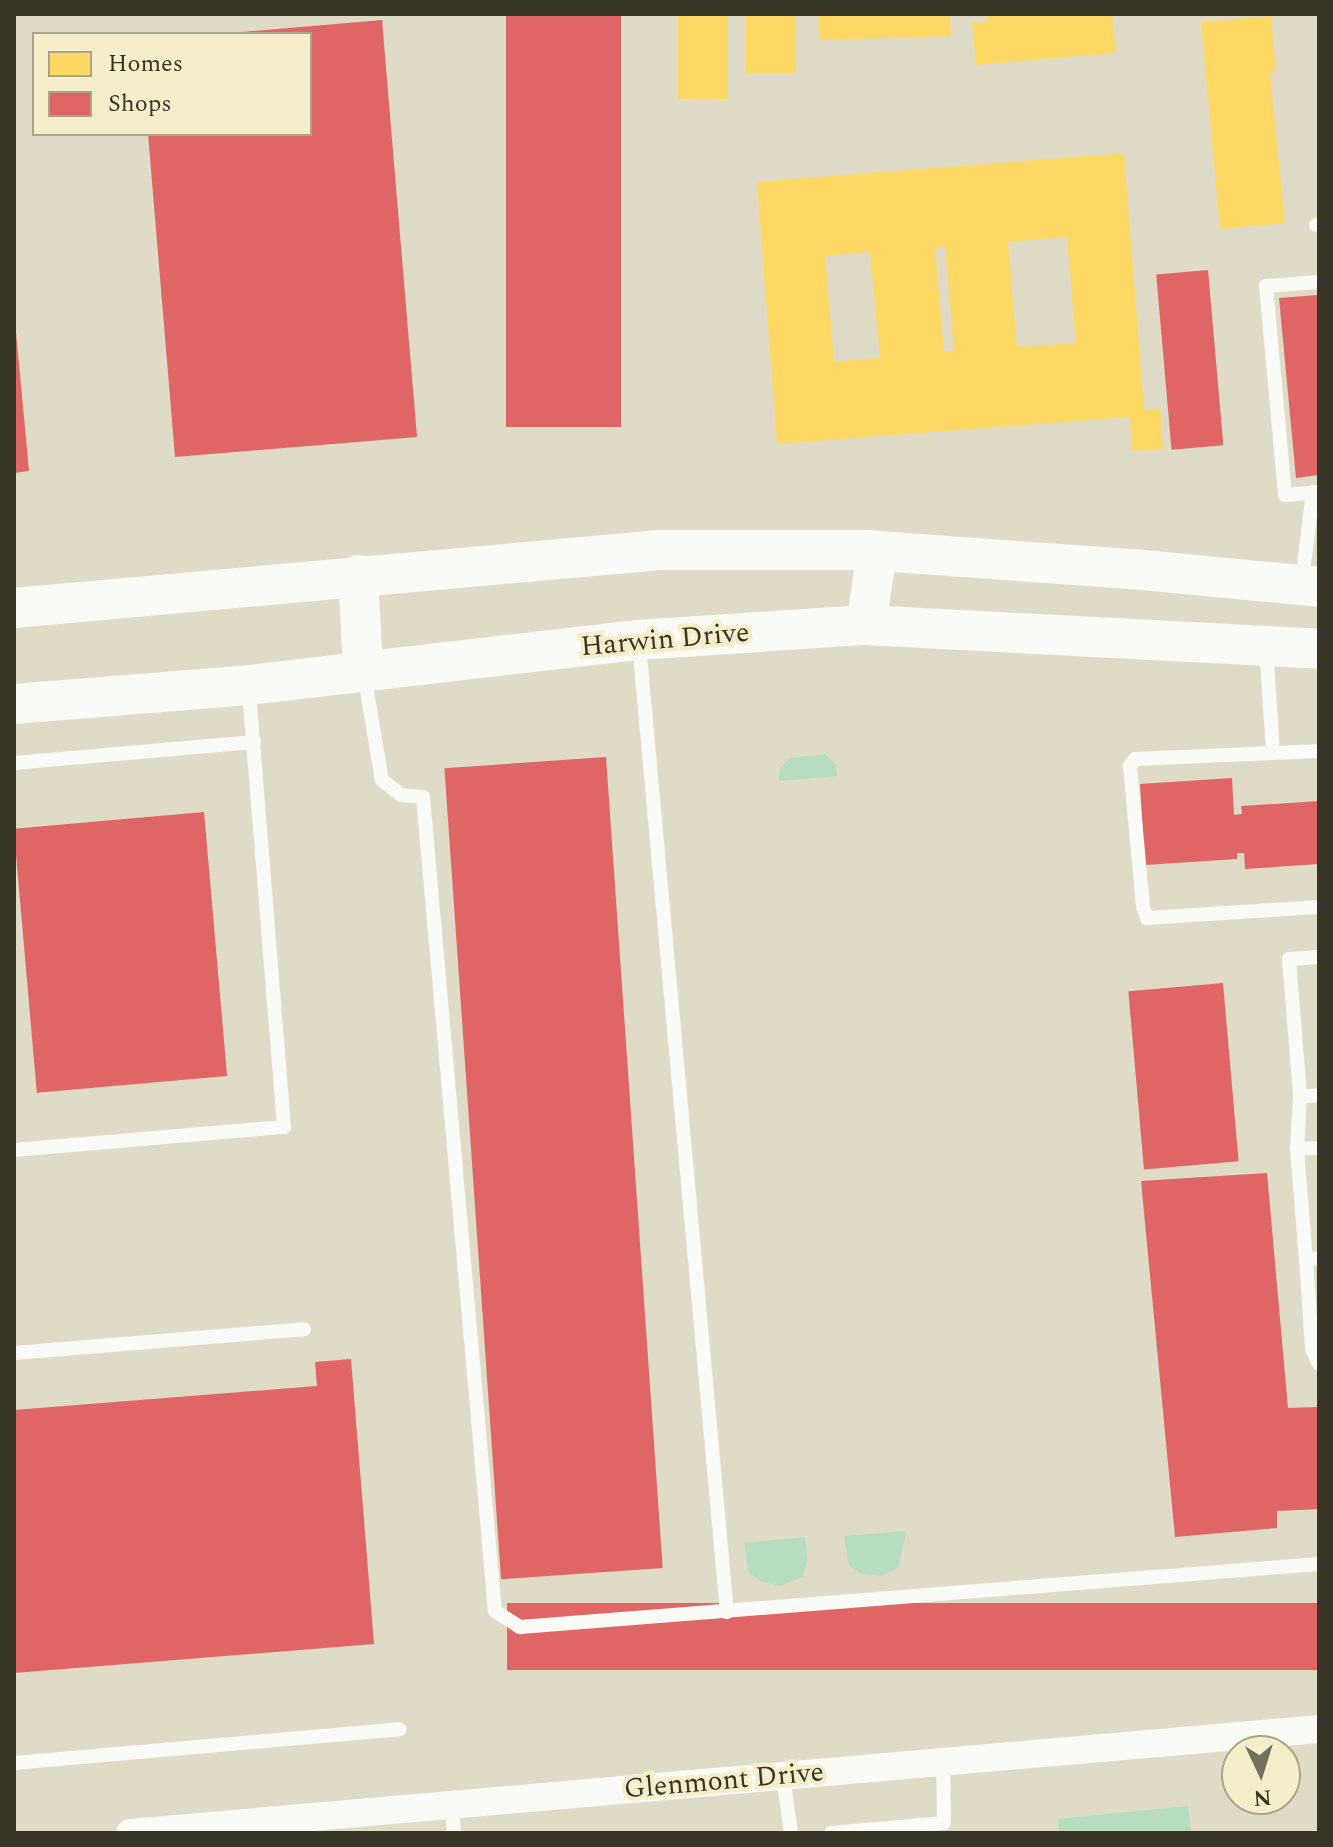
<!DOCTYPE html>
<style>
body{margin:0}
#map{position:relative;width:1333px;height:1847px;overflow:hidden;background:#dfdbc7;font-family:Spectral,serif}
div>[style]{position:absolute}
.green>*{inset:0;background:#b5ddbe}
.homes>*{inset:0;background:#ffd966;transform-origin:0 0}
.shops>*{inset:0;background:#e06666;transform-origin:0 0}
.service>*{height:14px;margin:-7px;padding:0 7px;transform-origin:7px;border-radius:7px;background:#fafaf7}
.minor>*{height:28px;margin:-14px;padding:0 14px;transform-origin:14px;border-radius:14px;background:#fafaf7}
.secondary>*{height:40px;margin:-20px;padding:0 20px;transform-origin:20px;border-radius:20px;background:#fafaf7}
span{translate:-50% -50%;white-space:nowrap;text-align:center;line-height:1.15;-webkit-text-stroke:8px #f6eeca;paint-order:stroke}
.street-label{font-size:28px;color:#383527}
.frame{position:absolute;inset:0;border:16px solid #383527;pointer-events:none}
.legend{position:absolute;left:32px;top:32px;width:280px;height:104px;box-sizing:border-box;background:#f6eeca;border:2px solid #aaa489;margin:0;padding:10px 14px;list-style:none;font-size:24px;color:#383527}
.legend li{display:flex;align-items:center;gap:16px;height:40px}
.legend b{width:40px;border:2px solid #aaa489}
.north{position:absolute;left:1221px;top:1735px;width:80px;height:80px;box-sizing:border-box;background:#f6eeca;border:2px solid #aaa489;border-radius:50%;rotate:176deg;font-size:22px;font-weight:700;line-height:32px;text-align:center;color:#383527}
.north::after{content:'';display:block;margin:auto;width:28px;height:36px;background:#726f5f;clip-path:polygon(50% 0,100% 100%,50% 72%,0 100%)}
</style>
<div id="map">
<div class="green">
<div style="clip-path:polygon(825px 754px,836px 764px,837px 776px,779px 781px,780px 768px,790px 758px)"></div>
<div style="clip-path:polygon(906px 1531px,899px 1567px,881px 1576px,862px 1574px,849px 1566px,844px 1536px)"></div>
<div style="clip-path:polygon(805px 1537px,808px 1560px,802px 1577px,781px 1586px,761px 1581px,748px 1572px,744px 1543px)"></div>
<div style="clip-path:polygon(1188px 1806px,1191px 1833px,1059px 1833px,1058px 1819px)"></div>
</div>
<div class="homes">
<div style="left:678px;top:14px;width:50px;height:85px"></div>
<div style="left:746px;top:14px;width:50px;height:59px"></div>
<div style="clip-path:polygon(818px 14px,950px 14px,951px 36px,819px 40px)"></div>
<div style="clip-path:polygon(986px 14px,1112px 14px,1116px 53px,976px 65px,972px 23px,987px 22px)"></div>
<div style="clip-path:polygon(1271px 16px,1276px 72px,1270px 73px,1285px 223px,1220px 229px,1201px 22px)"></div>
<div style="clip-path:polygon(evenodd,1124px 153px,1144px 410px,1160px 409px,1163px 449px,1132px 451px,1130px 417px,777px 444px,757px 182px,1124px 153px,1067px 237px,1076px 343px,1017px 347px,1008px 242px,1067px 237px,1124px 153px,945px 247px,954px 351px,944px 351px,935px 248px,945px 247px,1124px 153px,870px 252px,880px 358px,834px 362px,825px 256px,870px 252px)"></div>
</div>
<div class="shops">
<div style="left:506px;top:14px;width:115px;height:413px"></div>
<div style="clip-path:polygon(382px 20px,417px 437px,175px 457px,148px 134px,310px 134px,310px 34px,241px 32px)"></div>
<div style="left:1208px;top:270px;width:176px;height:52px;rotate:85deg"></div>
<div style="clip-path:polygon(1317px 295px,1319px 475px,1296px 478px,1279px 298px)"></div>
<div style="clip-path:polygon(14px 311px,29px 471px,14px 473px)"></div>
<div style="left:606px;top:757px;width:813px;height:162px;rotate:86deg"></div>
<div style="clip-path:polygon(1232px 778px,1234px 815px,1242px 814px,1241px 806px,1319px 801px,1319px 864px,1245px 869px,1244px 853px,1237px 853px,1237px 859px,1145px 865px,1140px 784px)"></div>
<div style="left:204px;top:812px;width:265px;height:191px;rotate:85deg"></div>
<div style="left:1223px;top:983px;width:179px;height:95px;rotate:85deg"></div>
<div style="clip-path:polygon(1267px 1173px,1288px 1408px,1319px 1407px,1319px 1509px,1277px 1511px,1277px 1528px,1175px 1537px,1141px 1181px)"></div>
<div style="clip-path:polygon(351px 1359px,374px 1644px,14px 1673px,14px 1410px,317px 1386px,315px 1362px)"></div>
<div style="left:1319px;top:1603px;width:67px;height:812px;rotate:90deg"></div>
</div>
<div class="service">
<div style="left:1316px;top:225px;width:3px"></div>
<div style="left:1319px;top:282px;width:53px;rotate:175.7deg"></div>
<div style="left:1266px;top:286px;width:210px;rotate:84.8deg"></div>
<div style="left:1285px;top:495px;width:34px;rotate:-5deg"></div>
<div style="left:1302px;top:581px;width:90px;rotate:-83deg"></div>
<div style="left:639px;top:644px;width:972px;rotate:84.81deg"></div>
<div style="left:1266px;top:647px;width:106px;rotate:86.2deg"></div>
<div style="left:364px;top:673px;width:109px;rotate:80.5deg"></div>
<div style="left:382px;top:780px;width:24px;rotate:38deg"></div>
<div style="left:401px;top:795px;width:22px;rotate:5deg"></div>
<div style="left:423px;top:797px;width:817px;rotate:84.95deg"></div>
<div style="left:495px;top:1611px;width:30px;rotate:33deg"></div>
<div style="left:520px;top:1627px;width:801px;rotate:-4.51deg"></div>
<div style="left:1319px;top:751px;width:184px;rotate:177.5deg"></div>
<div style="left:1135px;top:759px;width:9px;rotate:126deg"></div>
<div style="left:1130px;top:766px;width:142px;rotate:84.7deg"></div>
<div style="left:1143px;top:907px;width:12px;rotate:70deg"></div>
<div style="left:1147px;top:918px;width:172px;rotate:-3.7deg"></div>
<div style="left:14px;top:763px;width:241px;rotate:-5deg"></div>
<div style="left:1319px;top:957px;width:30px;rotate:176deg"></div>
<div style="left:1289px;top:959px;width:138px;rotate:85.4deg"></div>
<div style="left:1300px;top:1097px;width:19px;rotate:-6deg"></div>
<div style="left:1300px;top:1097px;width:52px;rotate:93.3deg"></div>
<div style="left:1297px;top:1149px;width:111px;rotate:85.4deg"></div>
<div style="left:1297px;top:1149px;width:22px;rotate:-3deg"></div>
<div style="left:14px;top:1150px;width:271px;rotate:-4.9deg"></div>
<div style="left:284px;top:1127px;width:439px;rotate:-94.6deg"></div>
<div style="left:1319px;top:1258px;width:13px;rotate:171deg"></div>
<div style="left:1306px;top:1260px;width:89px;rotate:86.1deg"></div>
<div style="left:1312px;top:1349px;width:17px;rotate:65deg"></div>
<div style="left:14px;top:1353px;width:291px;rotate:-4.7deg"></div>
<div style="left:14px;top:1763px;width:387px;rotate:-5deg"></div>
<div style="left:783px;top:1776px;width:58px;rotate:82deg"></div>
<div style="left:452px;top:1805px;width:28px;rotate:86deg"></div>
<div style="left:831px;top:1833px;width:113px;rotate:-5.1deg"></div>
<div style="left:944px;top:1823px;width:61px;rotate:-90.9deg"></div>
</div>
<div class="minor">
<div style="left:130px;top:1833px;width:1194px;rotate:-5deg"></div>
</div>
<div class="secondary">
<div style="left:358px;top:575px;width:94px;rotate:87deg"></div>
<div style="left:14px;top:608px;width:649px;rotate:-5.13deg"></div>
<div style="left:660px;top:550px;width:205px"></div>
<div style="left:865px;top:550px;width:269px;rotate:4.1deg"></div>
<div style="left:1133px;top:569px;width:187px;rotate:5.5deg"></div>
<div style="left:866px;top:625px;width:75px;rotate:-81.5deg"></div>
<div style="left:14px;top:704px;width:235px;rotate:-4.6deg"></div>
<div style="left:248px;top:685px;width:393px;rotate:-6.6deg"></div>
<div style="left:638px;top:640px;width:228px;rotate:-3.8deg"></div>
<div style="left:866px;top:625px;width:454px;rotate:3deg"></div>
</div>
<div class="street-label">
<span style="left:665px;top:640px;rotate:-5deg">Harwin Drive</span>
<span style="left:724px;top:1781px;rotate:-5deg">Glenmont Drive</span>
</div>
<div class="frame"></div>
<ul class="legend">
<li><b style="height:22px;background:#ffd966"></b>Homes</li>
<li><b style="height:22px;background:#e06666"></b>Shops</li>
</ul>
<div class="north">N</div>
</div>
